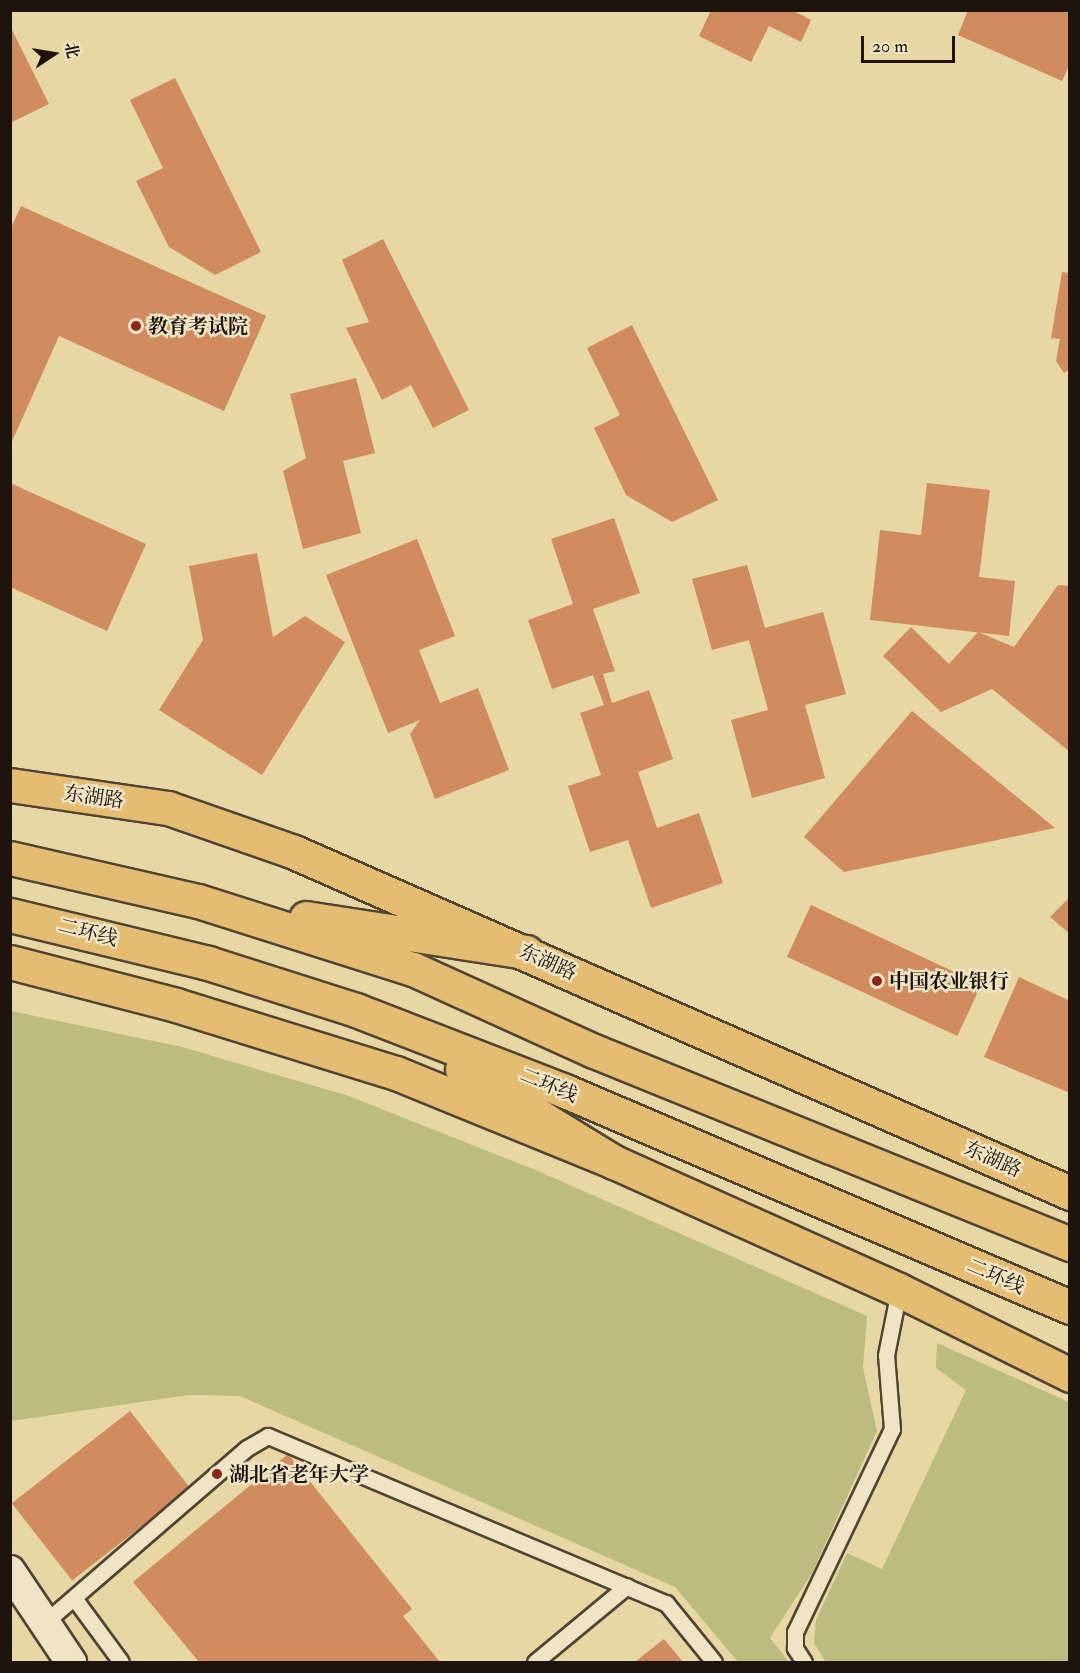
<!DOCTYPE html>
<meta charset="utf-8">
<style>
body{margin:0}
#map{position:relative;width:1080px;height:1673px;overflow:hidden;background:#e7d7a4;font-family:"IM FELL Double Pica","Noto Serif SC",serif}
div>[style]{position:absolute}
.green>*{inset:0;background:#bcbc81}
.building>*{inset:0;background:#d08b5e;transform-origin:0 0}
.roads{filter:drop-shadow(2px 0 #514433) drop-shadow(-2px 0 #514433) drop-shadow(0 2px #514433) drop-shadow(0 -2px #514433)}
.service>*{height:15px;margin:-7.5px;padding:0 7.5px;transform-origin:7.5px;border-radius:7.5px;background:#efe5c4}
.minor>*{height:30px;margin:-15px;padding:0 15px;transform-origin:15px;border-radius:15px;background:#efe5c4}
.primary>*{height:33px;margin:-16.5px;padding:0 16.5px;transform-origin:16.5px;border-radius:16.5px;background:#e4bc72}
.trunk>*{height:33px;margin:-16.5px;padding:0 16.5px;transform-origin:16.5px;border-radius:16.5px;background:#e4bc72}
.dots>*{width:16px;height:16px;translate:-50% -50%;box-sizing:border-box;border:3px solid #efe5c4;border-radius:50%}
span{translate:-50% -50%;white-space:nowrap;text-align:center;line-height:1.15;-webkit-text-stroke:5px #efe5c4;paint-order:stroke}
.poi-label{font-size:20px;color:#1f130d;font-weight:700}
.left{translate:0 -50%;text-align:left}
.street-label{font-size:20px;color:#1f130d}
.frame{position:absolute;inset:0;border:12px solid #1f130d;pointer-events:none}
.north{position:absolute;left:24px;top:24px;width:60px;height:60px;-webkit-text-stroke:4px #efe5c4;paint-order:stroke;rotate:78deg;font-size:16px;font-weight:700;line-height:24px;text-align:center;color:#1f130d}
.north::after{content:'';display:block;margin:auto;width:21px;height:27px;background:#1f130d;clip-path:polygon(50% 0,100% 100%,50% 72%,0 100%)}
.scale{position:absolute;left:861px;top:36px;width:94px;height:27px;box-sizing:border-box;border:3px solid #1f130d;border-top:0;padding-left:8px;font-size:18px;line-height:21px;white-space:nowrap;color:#1f130d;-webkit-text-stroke:4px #efe5c4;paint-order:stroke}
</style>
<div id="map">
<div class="green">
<div style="clip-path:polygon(11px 1011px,182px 1047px,349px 1096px,538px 1171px,867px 1316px,863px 1368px,877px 1431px,812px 1573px,770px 1638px,789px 1662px,738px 1662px,675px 1587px,240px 1396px,189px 1395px,11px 1421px)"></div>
<div style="clip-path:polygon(937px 1343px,1069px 1402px,1069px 1662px,826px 1662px,814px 1643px,816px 1620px,847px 1553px,882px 1569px,966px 1390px,936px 1368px)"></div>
</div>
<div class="building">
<div style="clip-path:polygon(711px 10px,792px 10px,811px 20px,801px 42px,769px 26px,751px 62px,699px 36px)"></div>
<div style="clip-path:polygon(968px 10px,1070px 10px,1070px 64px,1062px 81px,958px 35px)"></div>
<div style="clip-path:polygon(10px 26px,49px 104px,10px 123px)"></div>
<div style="clip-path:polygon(175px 78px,261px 252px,215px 275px,169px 247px,136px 181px,163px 168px,130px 100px)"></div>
<div style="clip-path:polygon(21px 206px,266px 316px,224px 411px,59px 336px,10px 446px,10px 230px)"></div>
<div style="clip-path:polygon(383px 239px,469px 410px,433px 428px,411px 385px,382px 400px,346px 328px,369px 322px,342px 260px)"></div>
<div style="clip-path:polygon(1062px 272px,1070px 273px,1070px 369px,1064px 373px,1056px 361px,1060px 339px,1051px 338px)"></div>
<div style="clip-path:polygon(632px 325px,718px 500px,672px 522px,626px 495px,594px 428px,620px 415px,587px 348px)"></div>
<div style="clip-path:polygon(356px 378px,375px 453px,343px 461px,361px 533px,303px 549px,283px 471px,306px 458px,290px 394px)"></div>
<div style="clip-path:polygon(10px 483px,146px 544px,107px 631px,10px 587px)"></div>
<div style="clip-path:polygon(927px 483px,990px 490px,979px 577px,1015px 581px,1009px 636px,870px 620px,880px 530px,921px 535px)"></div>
<div style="clip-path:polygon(614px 518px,640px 593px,593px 609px,615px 671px,603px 674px,612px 703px,649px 690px,673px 759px,638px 772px,657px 828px,699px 813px,723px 883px,651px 908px,628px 840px,590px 852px,568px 786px,601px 775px,580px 713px,604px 705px,593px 675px,552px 689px,528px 620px,573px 604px,551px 539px)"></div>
<div style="clip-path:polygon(417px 539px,455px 636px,419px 650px,440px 703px,478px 688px,509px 770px,435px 799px,410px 734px,420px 720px,388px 733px,326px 575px)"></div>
<div style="clip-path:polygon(257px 553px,273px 637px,305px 616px,345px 642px,262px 775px,159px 710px,203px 640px,189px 566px)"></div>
<div style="clip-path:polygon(747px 565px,765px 628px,823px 612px,846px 694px,805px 705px,825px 778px,752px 798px,731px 720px,768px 710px,749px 640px,712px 650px,692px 579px)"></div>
<div style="clip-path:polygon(1058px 585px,1070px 586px,1070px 752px,992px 689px,941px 712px,883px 656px,911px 627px,949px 664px,978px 632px,1014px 647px)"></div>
<div style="clip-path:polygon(912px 711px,1055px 828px,844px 872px,804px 837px)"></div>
<div style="clip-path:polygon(1070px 897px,1070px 934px,1050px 917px)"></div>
<div style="left:811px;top:905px;width:188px;height:57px;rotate:25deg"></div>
<div style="clip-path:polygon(1019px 977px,1070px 1001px,1070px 1093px,984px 1057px)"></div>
<div style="left:130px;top:1411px;width:98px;height:150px;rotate:52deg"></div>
<div style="clip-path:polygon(288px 1454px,412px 1609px,403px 1616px,440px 1662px,199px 1662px,133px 1582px)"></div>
<div style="clip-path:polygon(664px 1639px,683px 1662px,635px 1662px)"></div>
</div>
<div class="roads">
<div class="service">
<div style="left:74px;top:1598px;width:79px;rotate:53.7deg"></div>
<div style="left:43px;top:1624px;width:269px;rotate:-40.8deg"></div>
<div style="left:247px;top:1448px;width:24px;rotate:-30deg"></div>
<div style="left:268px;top:1436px;width:432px;rotate:22.8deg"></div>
<div style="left:666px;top:1603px;width:76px;rotate:50.9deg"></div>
<div style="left:535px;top:1662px;width:119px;rotate:-39.6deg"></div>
<div style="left:804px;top:1662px;width:17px;rotate:-123deg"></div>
<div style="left:795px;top:1648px;width:16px;rotate:-90deg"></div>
<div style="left:795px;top:1632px;width:225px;rotate:-64.5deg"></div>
<div style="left:892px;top:1429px;width:74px;rotate:-94.6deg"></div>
<div style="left:886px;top:1355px;width:66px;rotate:-78.7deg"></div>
</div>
<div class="minor">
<div style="left:10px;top:1571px;width:110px;rotate:56.2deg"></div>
</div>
<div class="primary">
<div style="left:10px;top:785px;width:160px;rotate:8.3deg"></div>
<div style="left:168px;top:808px;width:133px;rotate:19.2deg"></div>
<div style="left:294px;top:852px;width:848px;rotate:23.72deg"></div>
<div style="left:10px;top:962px;width:171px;rotate:14.5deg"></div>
<div style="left:176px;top:1005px;width:230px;rotate:17.2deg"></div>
<div style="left:396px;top:1073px;width:235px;rotate:22.2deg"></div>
<div style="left:614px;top:1162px;width:312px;rotate:24.2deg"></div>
<div style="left:899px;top:1290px;width:191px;rotate:26.4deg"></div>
</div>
<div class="trunk">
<div style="left:10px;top:858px;width:193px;rotate:12.9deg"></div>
<div style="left:198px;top:901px;width:225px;rotate:17.6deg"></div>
<div style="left:413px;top:969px;width:199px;rotate:24.4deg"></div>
<div style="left:594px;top:1051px;width:514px;rotate:22.07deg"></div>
<div style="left:10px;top:915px;width:204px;rotate:13.6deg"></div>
<div style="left:208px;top:963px;width:155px;rotate:17.6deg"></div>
<div style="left:356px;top:1010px;width:224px;rotate:21.2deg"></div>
<div style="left:565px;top:1091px;width:549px;rotate:23.16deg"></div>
<div style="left:306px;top:918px;width:223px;rotate:8.8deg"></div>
<div style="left:462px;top:1069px;width:178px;rotate:31.5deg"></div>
</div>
</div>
<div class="dots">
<div style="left:136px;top:326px;background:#8f2418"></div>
<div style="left:877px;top:981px;background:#8f2418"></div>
<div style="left:217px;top:1474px;background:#8f2418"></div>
</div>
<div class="poi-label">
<span class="left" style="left:148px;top:326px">教育考试院</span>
<span class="left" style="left:889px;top:981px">中国农业银行</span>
<span class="left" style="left:229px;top:1474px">湖北省老年大学</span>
</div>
<div class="street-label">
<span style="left:94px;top:797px;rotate:8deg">东湖路</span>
<span style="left:88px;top:932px;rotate:14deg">二环线</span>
<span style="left:548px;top:962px;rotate:24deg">东湖路</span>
<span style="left:549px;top:1085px;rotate:22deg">二环线</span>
<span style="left:993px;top:1159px;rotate:24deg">东湖路</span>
<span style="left:996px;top:1276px;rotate:23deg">二环线</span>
</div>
<div class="frame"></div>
<div class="north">北</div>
<div class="scale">20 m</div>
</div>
